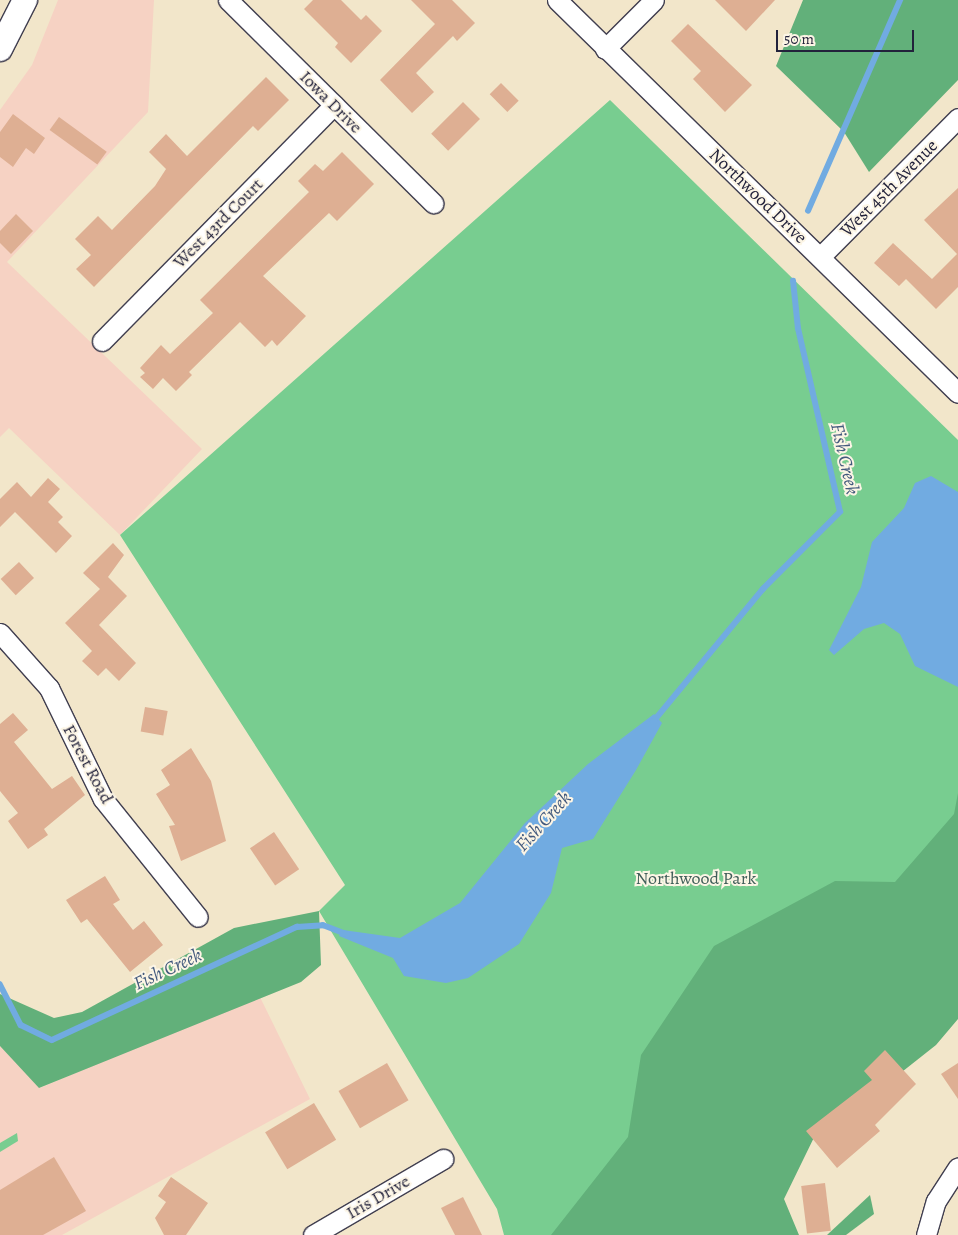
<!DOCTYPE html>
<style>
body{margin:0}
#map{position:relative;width:958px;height:1235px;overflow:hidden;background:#f2e6ca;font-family:Alegreya,serif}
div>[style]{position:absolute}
.built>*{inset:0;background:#f6d2c3}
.green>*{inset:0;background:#78cd90}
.forest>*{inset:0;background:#62b07a}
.water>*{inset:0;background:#71abe1}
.stream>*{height:5.5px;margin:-2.75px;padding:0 2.75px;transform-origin:2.75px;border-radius:2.75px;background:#71abe1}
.building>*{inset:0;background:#deaf93;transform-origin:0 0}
.roads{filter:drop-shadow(1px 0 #413f50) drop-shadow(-1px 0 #413f50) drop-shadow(0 1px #413f50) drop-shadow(0 -1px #413f50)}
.minor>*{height:19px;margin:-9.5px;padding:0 9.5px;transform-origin:9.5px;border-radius:9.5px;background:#fff}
.major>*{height:24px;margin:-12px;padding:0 12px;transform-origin:12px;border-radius:12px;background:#fff}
span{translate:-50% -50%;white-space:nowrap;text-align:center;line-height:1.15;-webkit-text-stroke:4px #fcf5e5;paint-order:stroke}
.street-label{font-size:18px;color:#22223b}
.park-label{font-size:18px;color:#405e59}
.water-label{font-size:19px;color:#42597d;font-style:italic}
.scale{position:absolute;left:776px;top:30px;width:138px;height:22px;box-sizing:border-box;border:2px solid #22223b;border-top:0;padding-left:6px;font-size:15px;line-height:18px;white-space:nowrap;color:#22223b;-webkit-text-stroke:4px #fcf5e5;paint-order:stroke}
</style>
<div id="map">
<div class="built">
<div style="clip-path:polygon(58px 0,154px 0,148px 112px,7px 262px,202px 449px,120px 535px,9px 428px,0 437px,0 110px,32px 65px)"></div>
<div style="clip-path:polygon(259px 995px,310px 1099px,62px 1235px,0 1235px,0 1046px,40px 1088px)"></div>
</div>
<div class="green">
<div style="clip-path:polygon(610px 100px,958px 440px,958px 964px,757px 1153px,781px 1235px,504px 1235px,497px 1209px,319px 911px,345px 885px,120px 535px)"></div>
<div style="clip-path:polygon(17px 1133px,18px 1141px,0 1152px,0 1143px)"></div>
</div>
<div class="forest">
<div style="clip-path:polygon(803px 0,958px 0,958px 80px,869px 172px,844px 132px,776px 66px)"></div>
<div style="clip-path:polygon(958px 793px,958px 1019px,936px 1045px,874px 1094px,823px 1119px,784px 1199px,799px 1235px,551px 1235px,628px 1137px,641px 1055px,714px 946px,835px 881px,895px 882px,954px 814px)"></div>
<div style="clip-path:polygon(319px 911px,321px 965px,301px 982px,39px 1088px,0 1046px,0 994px,54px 1018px,82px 1012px,234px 928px)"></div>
<div style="clip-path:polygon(870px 1195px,874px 1214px,846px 1235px,827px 1235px)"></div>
</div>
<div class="water">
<div style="clip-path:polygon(931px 476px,958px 492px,958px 687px,915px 666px,900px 634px,884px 623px,864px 629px,834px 655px,829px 650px,861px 587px,872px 542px,904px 508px,915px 483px)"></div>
<div style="clip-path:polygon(654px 714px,662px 723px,636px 770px,593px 839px,562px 848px,551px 893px,519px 944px,468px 978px,446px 983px,404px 976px,393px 958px,339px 936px,343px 930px,400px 938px,460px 903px,525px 823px,588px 764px)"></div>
</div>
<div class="stream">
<div style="left:808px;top:211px;width:230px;rotate:-66.4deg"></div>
<div style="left:653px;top:722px;width:173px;rotate:-50.4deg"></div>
<div style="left:763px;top:589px;width:109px;rotate:-45deg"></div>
<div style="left:840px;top:512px;width:188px;rotate:-102.9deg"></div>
<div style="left:798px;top:329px;width:48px;rotate:-95.9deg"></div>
<div style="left:0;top:984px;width:46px;rotate:62.9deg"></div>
<div style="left:21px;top:1025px;width:34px;rotate:26deg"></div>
<div style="left:52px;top:1040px;width:270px;rotate:-24.8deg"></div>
<div style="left:297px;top:927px;width:26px;rotate:-4deg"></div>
<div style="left:323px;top:925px;width:26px;rotate:21deg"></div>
</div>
<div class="building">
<div style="clip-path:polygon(313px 0,341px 0,361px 20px,366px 15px,382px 31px,351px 63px,335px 47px,338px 43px,304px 9px)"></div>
<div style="clip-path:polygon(411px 0,452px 0,475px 23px,457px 41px,453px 36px,416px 73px,434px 92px,412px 113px,380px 80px,435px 24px)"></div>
<div style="clip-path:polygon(715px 0,775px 0,746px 31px)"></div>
<div style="clip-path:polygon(688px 24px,752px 85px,725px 112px,693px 79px,701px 71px,671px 41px)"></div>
<div style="clip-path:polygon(266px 77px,289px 100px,258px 131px,253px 126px,94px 287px,76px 269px,91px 255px,75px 239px,98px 216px,112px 230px,155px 186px,166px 169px,149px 152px,166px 134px,187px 156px)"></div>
<div style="left:501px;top:83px;width:25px;height:16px;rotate:45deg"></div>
<div style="left:463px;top:102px;width:24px;height:45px;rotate:45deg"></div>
<div style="clip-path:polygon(13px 114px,45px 138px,34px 154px,26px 148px,13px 167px,0 157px,0 132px)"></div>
<div style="left:59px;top:117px;width:59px;height:16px;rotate:36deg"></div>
<div style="clip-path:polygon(342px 152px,374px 184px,337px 221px,329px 213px,263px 276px,306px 316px,277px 346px,272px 340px,265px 347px,240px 322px,189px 372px,192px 375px,176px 391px,163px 378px,153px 389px,140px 377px,145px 373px,140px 368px,161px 345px,170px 354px,213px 313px,200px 300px,309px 192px,298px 181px,315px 164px,323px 171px)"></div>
<div style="clip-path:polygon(958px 188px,958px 287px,936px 309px,906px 279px,899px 286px,874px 263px,893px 243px,932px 279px,957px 254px,924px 220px)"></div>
<div style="clip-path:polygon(16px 214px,33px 231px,11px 254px,0 243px,0 231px)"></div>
<div style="clip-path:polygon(48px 478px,60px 489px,48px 502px,63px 517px,58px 522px,72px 536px,56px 553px,15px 512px,0 527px,0 499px,17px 482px,31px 497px)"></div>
<div style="clip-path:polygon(113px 543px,124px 555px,108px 577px,127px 596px,99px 625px,136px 663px,119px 681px,106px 668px,98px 676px,82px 661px,92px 651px,65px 623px,100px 589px,83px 573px)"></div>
<div style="left:19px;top:562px;width:22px;height:25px;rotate:47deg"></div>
<div style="left:145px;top:707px;width:23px;height:25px;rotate:10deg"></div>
<div style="clip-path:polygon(13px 713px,28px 730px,14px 742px,52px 789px,72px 776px,85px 795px,44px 829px,48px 835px,28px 849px,8px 821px,18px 813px,0 791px,0 724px)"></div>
<div style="clip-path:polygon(191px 748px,211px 781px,226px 841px,181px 861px,169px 826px,175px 825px,156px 794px,170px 785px,161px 770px)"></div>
<div style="left:274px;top:832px;width:45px;height:29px;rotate:56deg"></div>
<div style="clip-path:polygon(105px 876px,120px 900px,113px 904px,133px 930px,144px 921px,163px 945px,130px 972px,87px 919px,81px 923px,66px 900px)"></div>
<div style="clip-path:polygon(885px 1050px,916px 1084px,875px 1125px,880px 1131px,837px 1168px,806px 1131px,872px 1080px,864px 1071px)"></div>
<div style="left:387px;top:1063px;width:43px;height:56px;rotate:60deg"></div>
<div style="clip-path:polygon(958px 1063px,958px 1099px,941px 1074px)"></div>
<div style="left:314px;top:1103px;width:43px;height:57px;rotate:59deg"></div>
<div style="clip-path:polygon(54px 1157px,86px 1211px,43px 1235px,0 1235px,0 1190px)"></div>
<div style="clip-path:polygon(171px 1177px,208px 1203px,186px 1235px,164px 1235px,155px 1218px,166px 1202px,158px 1196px)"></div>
<div style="left:825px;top:1183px;width:48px;height:24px;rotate:83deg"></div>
<div style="clip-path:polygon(463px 1197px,482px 1235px,455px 1235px,441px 1208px)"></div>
</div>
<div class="roads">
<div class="minor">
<div style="left:228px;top:0;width:289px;rotate:44.7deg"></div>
<div style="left:557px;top:0;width:561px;rotate:44.42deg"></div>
<div style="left:605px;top:49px;width:69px;rotate:-45deg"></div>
<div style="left:820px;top:257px;width:196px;rotate:-45.2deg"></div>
<div style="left:102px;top:341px;width:331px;rotate:-45.5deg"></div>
<div style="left:0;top:633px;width:74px;rotate:48.3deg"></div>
<div style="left:49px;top:688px;width:123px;rotate:64.1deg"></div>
<div style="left:103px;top:799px;width:151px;rotate:51.2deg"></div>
<div style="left:313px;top:1235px;width:151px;rotate:-30.3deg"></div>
<div style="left:926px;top:1235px;width:35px;rotate:-74deg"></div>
<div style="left:936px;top:1201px;width:40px;rotate:-57.1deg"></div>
</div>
<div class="major">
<div style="left:0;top:49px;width:55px;rotate:-63deg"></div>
</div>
</div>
<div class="street-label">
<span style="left:331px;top:102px;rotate:45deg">Iowa Drive</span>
<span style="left:889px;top:188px;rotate:-45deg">West 45th Avenue</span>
<span style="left:758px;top:196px;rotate:44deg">Northwood Drive</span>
<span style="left:218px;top:223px;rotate:-45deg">West 43rd Court</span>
<span style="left:88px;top:764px;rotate:62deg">Forest Road</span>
<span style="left:378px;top:1197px;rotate:-30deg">Iris Drive</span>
</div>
<div class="park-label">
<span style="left:696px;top:878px">Northwood Park</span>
</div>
<div class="water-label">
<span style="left:844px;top:459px;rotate:77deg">Fish Creek</span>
<span style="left:544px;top:822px;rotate:-48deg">Fish Creek</span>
<span style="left:168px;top:970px;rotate:-25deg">Fish Creek</span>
</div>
<div class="scale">50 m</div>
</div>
